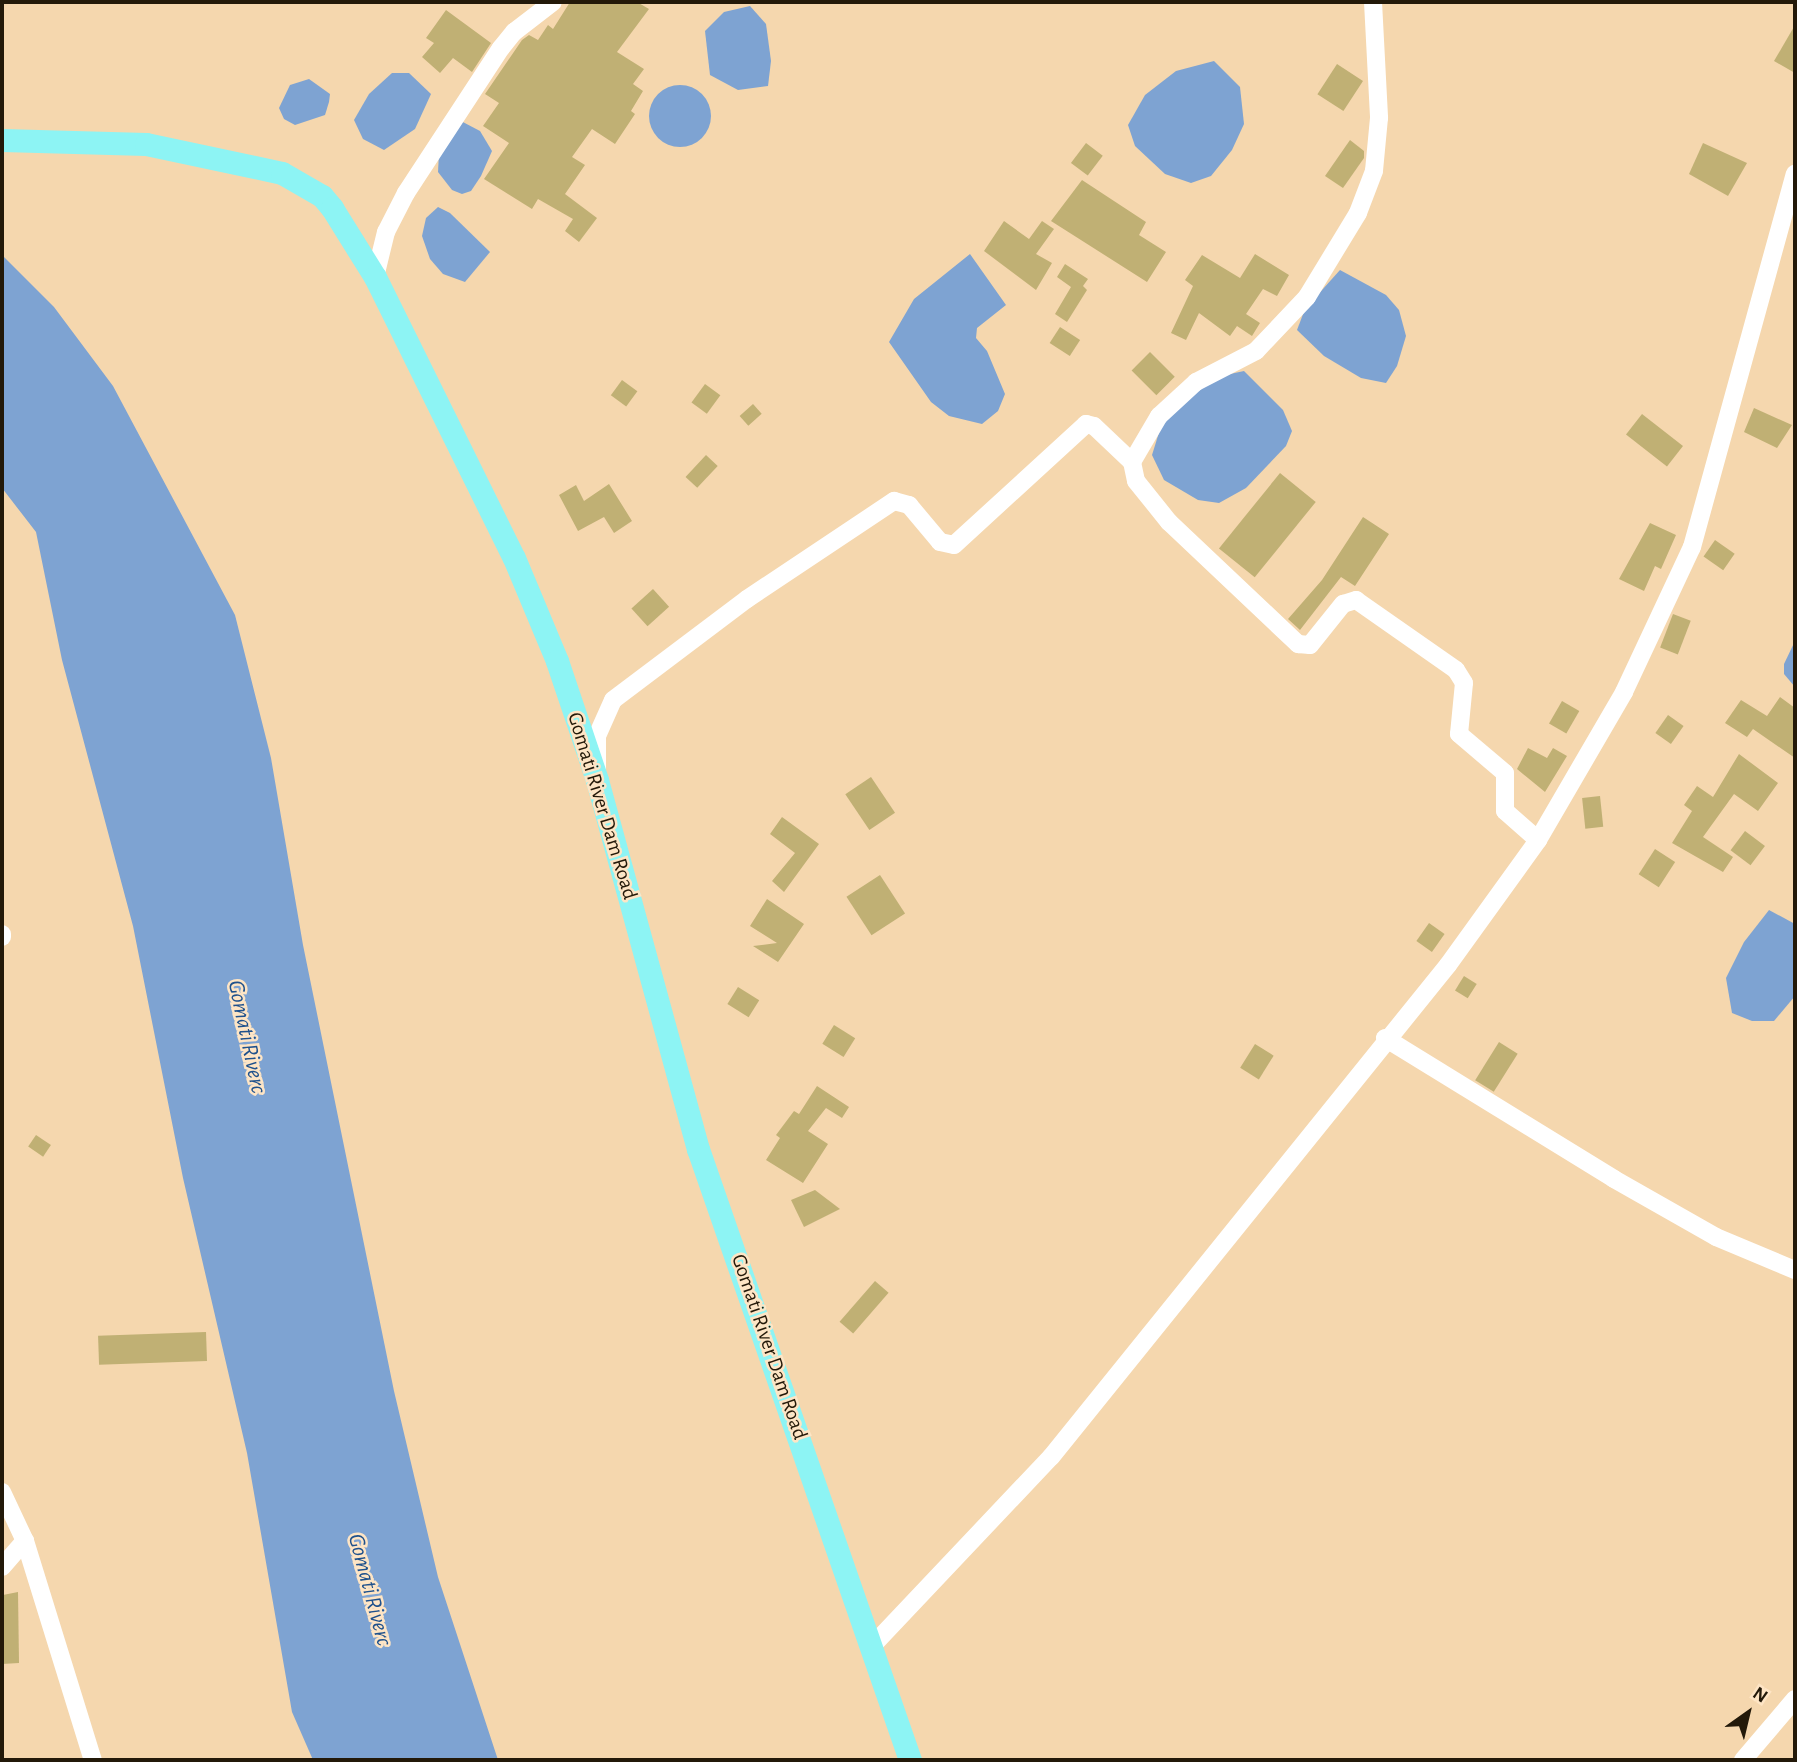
<!DOCTYPE html>
<style>
body{margin:0}
#map{position:relative;width:1797px;height:1762px;overflow:hidden;background:#f5d7ae;font-family:"Alegreya Sans",sans-serif}
div>[style]{position:absolute}
.water>*{inset:0;background:#7ea3d2}
.round{border-radius:50%}
.building>*{inset:0;background:#c0b074;transform-origin:0 0}
.minor>*{height:18px;margin:-9px;padding:0 9px;transform-origin:9px;border-radius:9px;background:#fff}
.major>*{height:23px;margin:-11.5px;padding:0 11.5px;transform-origin:11.5px;border-radius:11.5px;background:#8df4f4}
span{translate:-50% -50%;white-space:nowrap;text-align:center;line-height:1.15;-webkit-text-stroke:5px #fee5c5;paint-order:stroke}
.street-label{font-size:21px;color:#231909}
.water-label{font-size:23px;color:#1f518c;font-style:italic}
.frame{position:absolute;inset:0;border:4px solid #231909;pointer-events:none}
.north{position:absolute;left:1713px;top:1678px;width:70px;height:70px;-webkit-text-stroke:5px #fee5c5;paint-order:stroke;rotate:34deg;font-size:19px;font-weight:700;line-height:28px;text-align:center;color:#231909}
.north::after{content:'';display:block;margin:auto;width:24px;height:32px;background:#231909;clip-path:polygon(50% 0,100% 100%,50% 72%,0 100%)}
</style>
<div id="map">
<div class="water">
<div style="clip-path:polygon(750px 6px,766px 24px,771px 61px,768px 86px,738px 90px,710px 75px,705px 31px,724px 12px)"></div>
<div style="clip-path:polygon(1214px 61px,1240px 87px,1244px 124px,1232px 150px,1211px 176px,1191px 183px,1165px 174px,1135px 146px,1128px 125px,1145px 95px,1176px 71px)"></div>
<div style="clip-path:polygon(392px 73px,409px 73px,431px 94px,415px 129px,384px 150px,363px 139px,354px 120px,369px 94px)"></div>
<div style="clip-path:polygon(309px 79px,330px 94px,329px 102px,325px 115px,295px 125px,284px 119px,279px 108px,290px 85px)"></div>
<div class="round" style="left:649px;top:85px;width:62px;height:62px"></div>
<div style="clip-path:polygon(459px 120px,480px 131px,492px 151px,481px 176px,471px 191px,462px 194px,452px 190px,438px 172px,439px 153px)"></div>
<div style="clip-path:polygon(438px 207px,450px 213px,490px 252px,465px 282px,443px 274px,430px 259px,422px 236px,426px 218px)"></div>
<div style="clip-path:polygon(970px 254px,1006px 305px,977px 328px,976px 338px,987px 351px,1005px 394px,998px 411px,982px 424px,949px 416px,931px 402px,889px 342px,914px 299px)"></div>
<div style="clip-path:polygon(2px 255px,54px 307px,113px 386px,235px 615px,271px 758px,303px 945px,394px 1391px,438px 1577px,498px 1760px,313px 1760px,292px 1712px,247px 1453px,183px 1178px,133px 926px,62px 660px,36px 532px,2px 488px)"></div>
<div style="clip-path:polygon(1340px 270px,1386px 295px,1399px 310px,1406px 336px,1397px 366px,1386px 383px,1361px 378px,1324px 356px,1297px 330px,1305px 309px)"></div>
<div style="clip-path:polygon(1244px 371px,1283px 410px,1292px 431px,1286px 446px,1246px 488px,1219px 503px,1198px 500px,1164px 480px,1152px 455px,1161px 426px,1207px 379px)"></div>
<div style="clip-path:polygon(1795px 641px,1795px 687px,1784px 674px,1784px 664px)"></div>
<div style="clip-path:polygon(1769px 910px,1795px 924px,1795px 996px,1774px 1021px,1752px 1021px,1732px 1013px,1726px 978px,1744px 942px)"></div>
</div>
<div class="building">
<div style="clip-path:polygon(570px 2px,637px 2px,649px 9px,617px 52px,644px 69px,633px 84px,643px 91px,631px 111px,635px 114px,615px 144px,592px 129px,572px 157px,585px 165px,565px 194px,597px 218px,579px 242px,565px 231px,573px 219px,538px 199px,532px 209px,484px 179px,509px 143px,483px 126px,499px 103px,485px 94px,522px 40px,529px 35px,538px 40px,548px 25px,553px 29px)"></div>
<div style="clip-path:polygon(446px 10px,491px 43px,472px 72px,453px 58px,440px 73px,422px 57px,434px 43px,426px 38px)"></div>
<div style="clip-path:polygon(1795px 25px,1795px 73px,1774px 61px)"></div>
<div style="left:1337px;top:64px;width:31px;height:36px;rotate:33deg"></div>
<div style="clip-path:polygon(1350px 140px,1364px 151px,1364px 158px,1343px 188px,1325px 176px)"></div>
<div style="left:1086px;top:143px;width:21px;height:25px;rotate:37deg"></div>
<div style="clip-path:polygon(1703px 143px,1747px 163px,1728px 196px,1689px 174px)"></div>
<div style="clip-path:polygon(1082px 180px,1146px 222px,1139px 235px,1166px 252px,1147px 282px,1051px 221px)"></div>
<div style="clip-path:polygon(1004px 221px,1029px 239px,1042px 221px,1054px 229px,1036px 254px,1052px 263px,1036px 290px,984px 251px)"></div>
<div style="clip-path:polygon(1255px 254px,1289px 275px,1277px 296px,1263px 289px,1246px 314px,1260px 323px,1252px 336px,1237px 326px,1230px 336px,1199px 313px,1186px 340px,1171px 333px,1193px 286px,1185px 280px,1202px 255px,1240px 278px)"></div>
<div style="clip-path:polygon(1065px 264px,1088px 279px,1083px 286px,1087px 290px,1067px 322px,1055px 314px,1071px 287px,1057px 277px)"></div>
<div style="left:1060px;top:327px;width:24px;height:19px;rotate:33deg"></div>
<div style="left:1150px;top:352px;width:35px;height:26px;rotate:45deg"></div>
<div style="left:622px;top:380px;width:19px;height:19px;rotate:36deg"></div>
<div style="left:705px;top:384px;width:19px;height:23px;rotate:36deg"></div>
<div style="left:753px;top:404px;width:13px;height:18px;rotate:48deg"></div>
<div style="clip-path:polygon(1754px 408px,1792px 425px,1777px 448px,1744px 432px)"></div>
<div style="left:1642px;top:414px;width:52px;height:26px;rotate:38deg"></div>
<div style="left:706px;top:455px;width:16px;height:30px;rotate:43deg"></div>
<div style="left:1280px;top:473px;width:46px;height:97px;rotate:39deg"></div>
<div style="clip-path:polygon(609px 484px,632px 521px,614px 533px,604px 517px,578px 531px,559px 495px,576px 485px,584px 501px)"></div>
<div style="clip-path:polygon(1363px 517px,1389px 534px,1355px 586px,1341px 577px,1300px 630px,1288px 619px,1322px 580px)"></div>
<div style="clip-path:polygon(1650px 523px,1676px 535px,1661px 569px,1655px 566px,1644px 591px,1619px 579px)"></div>
<div style="left:1715px;top:540px;width:24px;height:20px;rotate:35deg"></div>
<div style="left:653px;top:589px;width:24px;height:29px;rotate:48deg"></div>
<div style="left:1673px;top:614px;width:19px;height:36px;rotate:21deg"></div>
<div style="clip-path:polygon(1780px 697px,1795px 708px,1795px 758px,1753px 729px,1747px 737px,1725px 723px,1741px 700px,1767px 716px)"></div>
<div style="left:1562px;top:701px;width:20px;height:26px;rotate:30deg"></div>
<div style="left:1668px;top:715px;width:19px;height:22px;rotate:35deg"></div>
<div style="clip-path:polygon(1528px 748px,1547px 758px,1553px 748px,1567px 756px,1545px 792px,1517px 769px)"></div>
<div style="clip-path:polygon(1739px 754px,1778px 783px,1758px 811px,1734px 794px,1703px 837px,1733px 857px,1723px 872px,1672px 843px,1692px 811px,1684px 805px,1697px 786px,1713px 797px)"></div>
<div style="left:871px;top:777px;width:43px;height:31px;rotate:56deg"></div>
<div style="left:1600px;top:796px;width:31px;height:18px;rotate:84deg"></div>
<div style="clip-path:polygon(782px 817px,819px 844px,784px 892px,772px 881px,795px 853px,770px 834px)"></div>
<div style="left:1745px;top:831px;width:25px;height:24px;rotate:37deg"></div>
<div style="left:1655px;top:849px;width:24px;height:30px;rotate:33deg"></div>
<div style="left:880px;top:875px;width:46px;height:40px;rotate:57deg"></div>
<div style="clip-path:polygon(767px 899px,804px 924px,778px 962px,753px 946px,777px 943px,750px 926px)"></div>
<div style="left:1429px;top:923px;width:19px;height:22px;rotate:35deg"></div>
<div style="left:1464px;top:976px;width:15px;height:17px;rotate:32deg"></div>
<div style="left:738px;top:987px;width:25px;height:20px;rotate:32deg"></div>
<div style="left:834px;top:1025px;width:25px;height:22px;rotate:32deg"></div>
<div style="left:1499px;top:1042px;width:22px;height:45px;rotate:32deg"></div>
<div style="left:1255px;top:1044px;width:22px;height:28px;rotate:32deg"></div>
<div style="clip-path:polygon(817px 1086px,849px 1107px,842px 1118px,826px 1108px,808px 1131px,828px 1144px,803px 1183px,766px 1160px,780px 1138px,776px 1135px,794px 1111px,799px 1114px)"></div>
<div style="left:36px;top:1135px;width:18px;height:14px;rotate:34deg"></div>
<div style="clip-path:polygon(815px 1190px,840px 1209px,804px 1227px,791px 1200px)"></div>
<div style="left:875px;top:1281px;width:18px;height:54px;rotate:41deg"></div>
<div style="left:206px;top:1332px;width:29px;height:108px;rotate:88deg"></div>
<div style="clip-path:polygon(18px 1592px,19px 1663px,2px 1664px,3px 1595px)"></div>
</div>
<div class="minor">
<div style="left:1373px;top:2px;width:116px;rotate:87deg"></div>
<div style="left:1379px;top:118px;width:53px;rotate:95.4deg"></div>
<div style="left:1374px;top:171px;width:45px;rotate:110.9deg"></div>
<div style="left:1358px;top:213px;width:98px;rotate:121.3deg"></div>
<div style="left:1307px;top:297px;width:74px;rotate:133.4deg"></div>
<div style="left:1256px;top:351px;width:68px;rotate:152.7deg"></div>
<div style="left:1196px;top:382px;width:50px;rotate:137.4deg"></div>
<div style="left:1159px;top:416px;width:53px;rotate:120.4deg"></div>
<div style="left:1132px;top:462px;width:19px;rotate:78deg"></div>
<div style="left:1136px;top:481px;width:53px;rotate:51.2deg"></div>
<div style="left:1169px;top:522px;width:178px;rotate:43.4deg"></div>
<div style="left:1298px;top:644px;width:12px;rotate:5deg"></div>
<div style="left:1310px;top:645px;width:53px;rotate:-51.2deg"></div>
<div style="left:1343px;top:604px;width:14px;rotate:-17deg"></div>
<div style="left:1356px;top:600px;width:122px;rotate:35deg"></div>
<div style="left:1456px;top:670px;width:15px;rotate:58deg"></div>
<div style="left:1464px;top:683px;width:51px;rotate:95.6deg"></div>
<div style="left:1459px;top:734px;width:60px;rotate:40.3deg"></div>
<div style="left:1505px;top:773px;width:38px;rotate:90deg"></div>
<div style="left:1505px;top:811px;width:44px;rotate:41.3deg"></div>
<div style="left:375px;top:277px;width:46px;rotate:-76.3deg"></div>
<div style="left:386px;top:232px;width:44px;rotate:-62.9deg"></div>
<div style="left:406px;top:193px;width:173px;rotate:-56.8deg"></div>
<div style="left:501px;top:48px;width:21px;rotate:-51deg"></div>
<div style="left:514px;top:32px;width:49px;rotate:-37.6deg"></div>
<div style="left:597px;top:769px;width:33px;rotate:-90deg"></div>
<div style="left:597px;top:736px;width:39px;rotate:-66deg"></div>
<div style="left:613px;top:700px;width:168px;rotate:-37deg"></div>
<div style="left:747px;top:599px;width:177px;rotate:-33.7deg"></div>
<div style="left:894px;top:501px;width:16px;rotate:15deg"></div>
<div style="left:909px;top:505px;width:48px;rotate:50deg"></div>
<div style="left:940px;top:542px;width:14px;rotate:12deg"></div>
<div style="left:954px;top:545px;width:179px;rotate:-42.5deg"></div>
<div style="left:1086px;top:424px;width:8px;rotate:14deg"></div>
<div style="left:1094px;top:426px;width:52px;rotate:43.5deg"></div>
<div style="left:2px;top:937px;width:3px;rotate:-90deg"></div>
<div style="left:1385px;top:1038px;width:269px;rotate:31.6deg"></div>
<div style="left:1614px;top:1179px;width:117px;rotate:29.6deg"></div>
<div style="left:1716px;top:1237px;width:86px;rotate:22.7deg"></div>
<div style="left:2px;top:1492px;width:54px;rotate:64.9deg"></div>
<div style="left:25px;top:1541px;width:229px;rotate:72.8deg"></div>
<div style="left:2px;top:1567px;width:35px;rotate:-49deg"></div>
<div style="left:873px;top:1645px;width:259px;rotate:-46.6deg"></div>
<div style="left:1051px;top:1457px;width:632px;rotate:-51.1deg"></div>
<div style="left:1448px;top:965px;width:154px;rotate:-54.2deg"></div>
<div style="left:1538px;top:840px;width:171px;rotate:-59.8deg"></div>
<div style="left:1624px;top:692px;width:160px;rotate:-64.9deg"></div>
<div style="left:1692px;top:547px;width:387px;rotate:-74.6deg"></div>
<div style="left:1743px;top:1760px;width:80px;rotate:-49.6deg"></div>
</div>
<div class="major">
<div style="left:2px;top:140px;width:144px;rotate:1.6deg"></div>
<div style="left:146px;top:144px;width:139px;rotate:12deg"></div>
<div style="left:282px;top:173px;width:46px;rotate:29.9deg"></div>
<div style="left:322px;top:196px;width:16px;rotate:50deg"></div>
<div style="left:332px;top:208px;width:81px;rotate:58.1deg"></div>
<div style="left:375px;top:277px;width:313px;rotate:63.7deg"></div>
<div style="left:514px;top:558px;width:112px;rotate:67.3deg"></div>
<div style="left:557px;top:661px;width:126px;rotate:71.4deg"></div>
<div style="left:597px;top:780px;width:383px;rotate:74.7deg"></div>
<div style="left:698px;top:1149px;width:647px;rotate:70.86deg"></div>
</div>
<div class="street-label">
<span style="left:602px;top:806px;rotate:73deg">Gomati River Dam Road</span>
<span style="left:769px;top:1347px;rotate:71deg">Gomati River Dam Road</span>
</div>
<div class="water-label">
<span style="left:246px;top:1037px;rotate:78deg">Gomati Riverc</span>
<span style="left:369px;top:1590px;rotate:75deg">Gomati Riverc</span>
</div>
<div class="frame"></div>
<div class="north">N</div>
</div>
